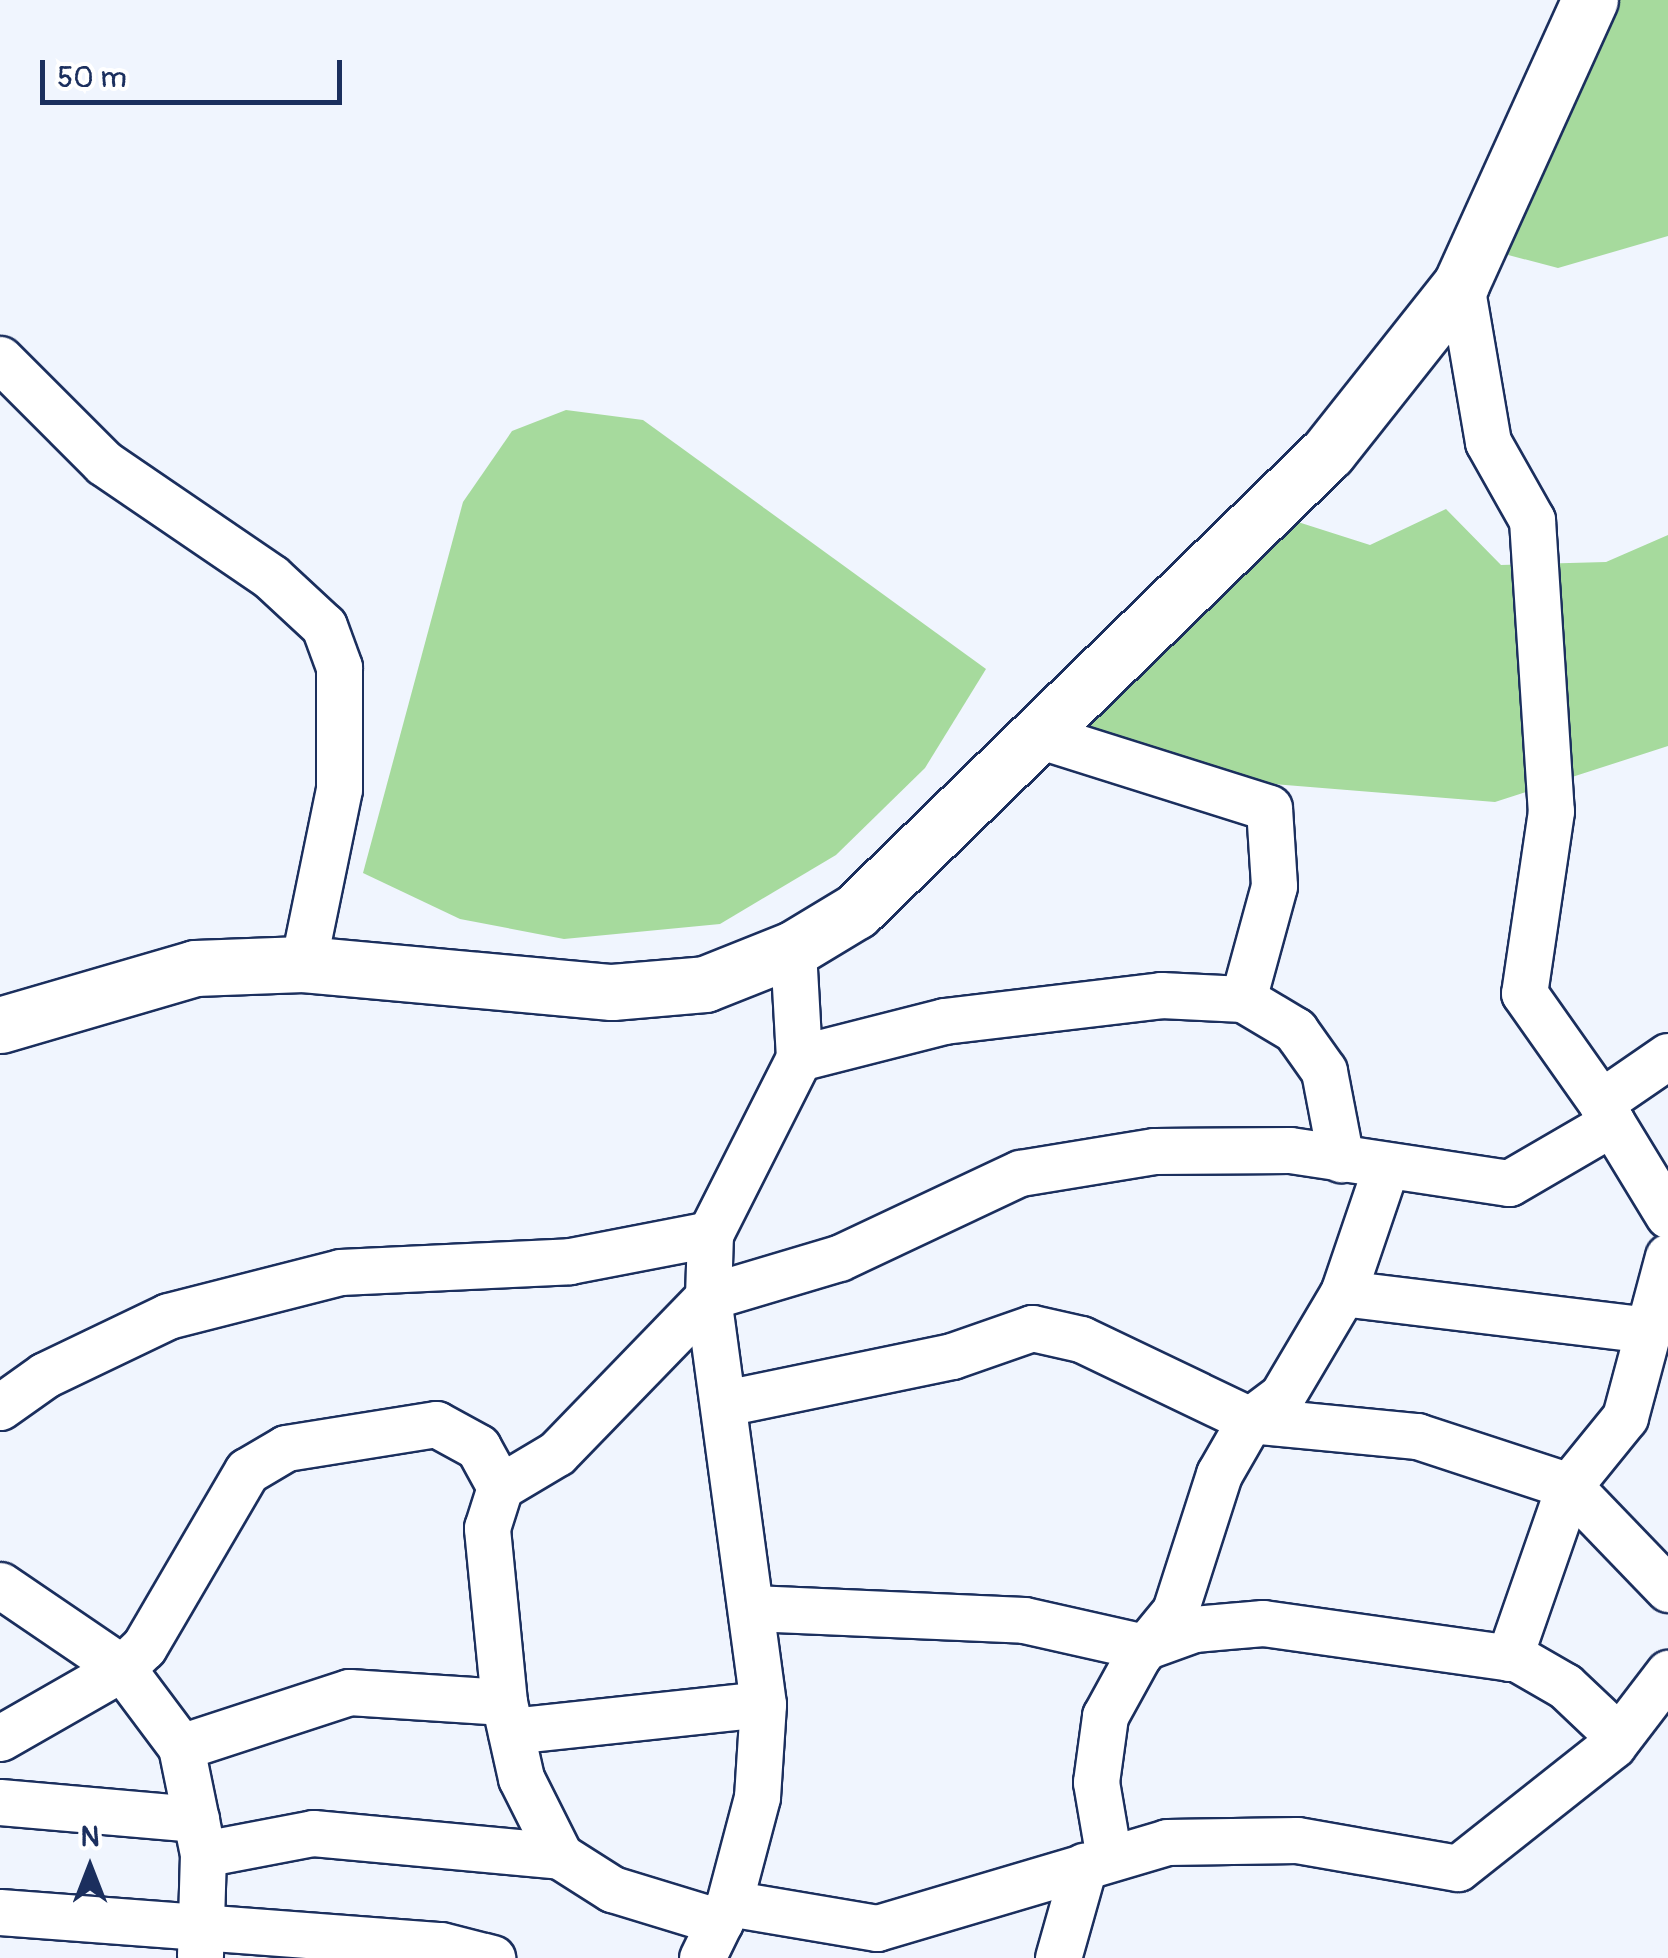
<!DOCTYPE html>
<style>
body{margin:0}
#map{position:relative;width:1668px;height:1958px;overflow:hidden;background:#f0f5fe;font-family:Pangolin,sans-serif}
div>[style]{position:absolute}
.green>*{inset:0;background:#a6da9d}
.roads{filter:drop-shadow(2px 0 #1b2f5e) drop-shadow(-2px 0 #1b2f5e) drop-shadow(0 2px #1b2f5e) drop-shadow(0 -2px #1b2f5e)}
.minor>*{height:45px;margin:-22.5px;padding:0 22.5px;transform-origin:22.5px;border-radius:22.5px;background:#fff}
.tertiary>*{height:55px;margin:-27.5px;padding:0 27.5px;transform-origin:27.5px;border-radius:27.5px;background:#fff}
span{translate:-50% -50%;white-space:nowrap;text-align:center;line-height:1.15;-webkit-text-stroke:8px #fff;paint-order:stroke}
.north{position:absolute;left:40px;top:1818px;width:100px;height:100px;-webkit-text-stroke:8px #fff;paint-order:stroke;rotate:0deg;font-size:28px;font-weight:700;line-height:40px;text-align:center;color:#1b2f5e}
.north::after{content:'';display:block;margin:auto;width:35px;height:45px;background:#1b2f5e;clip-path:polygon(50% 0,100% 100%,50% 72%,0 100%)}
.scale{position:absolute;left:40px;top:60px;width:302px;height:45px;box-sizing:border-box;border:5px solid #1b2f5e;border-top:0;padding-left:12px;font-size:30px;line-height:35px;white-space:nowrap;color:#1b2f5e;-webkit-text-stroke:8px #fff;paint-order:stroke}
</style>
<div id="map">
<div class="green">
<div style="clip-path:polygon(1604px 0,1668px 0,1668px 236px,1558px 268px,1493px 251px)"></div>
<div style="clip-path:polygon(566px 410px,643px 420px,986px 669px,925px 768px,836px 855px,720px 924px,564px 939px,460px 919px,363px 873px,463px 502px,512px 431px)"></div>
<div style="clip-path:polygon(1446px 509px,1501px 565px,1606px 562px,1668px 535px,1668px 746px,1495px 802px,1186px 777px,1074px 735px,1276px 515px,1370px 545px)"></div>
</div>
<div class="roads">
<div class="minor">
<div style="left:1461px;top:284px;width:160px;rotate:80.3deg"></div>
<div style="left:1488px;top:442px;width:90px;rotate:60.6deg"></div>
<div style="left:1532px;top:520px;width:292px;rotate:86.3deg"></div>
<div style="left:1551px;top:811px;width:184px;rotate:98.4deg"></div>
<div style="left:1524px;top:993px;width:133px;rotate:54.8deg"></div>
<div style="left:0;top:359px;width:147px;rotate:45deg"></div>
<div style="left:104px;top:463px;width:202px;rotate:34.3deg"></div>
<div style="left:271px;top:577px;width:72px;rotate:42.8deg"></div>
<div style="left:324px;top:626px;width:44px;rotate:69.9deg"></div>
<div style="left:339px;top:667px;width:122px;rotate:90deg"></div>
<div style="left:339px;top:789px;width:179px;rotate:101.6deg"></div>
<div style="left:1038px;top:735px;width:242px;rotate:17.5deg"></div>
<div style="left:1269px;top:808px;width:78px;rotate:86.3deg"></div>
<div style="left:1274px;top:886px;width:117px;rotate:105.3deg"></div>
<div style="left:799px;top:1058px;width:150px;rotate:-14.3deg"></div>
<div style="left:944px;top:1021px;width:219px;rotate:-6.8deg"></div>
<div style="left:1161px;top:995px;width:82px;rotate:2.8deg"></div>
<div style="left:1243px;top:999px;width:61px;rotate:30.8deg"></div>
<div style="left:1295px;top:1030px;width:50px;rotate:54.7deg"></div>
<div style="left:1324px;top:1071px;width:90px;rotate:79.1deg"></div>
<div style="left:1612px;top:1123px;width:24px;rotate:-118deg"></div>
<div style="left:1601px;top:1102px;width:81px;rotate:-34.5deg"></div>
<div style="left:1343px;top:1293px;width:307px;rotate:6.9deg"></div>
<div style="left:725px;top:1403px;width:232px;rotate:-11.7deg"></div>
<div style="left:952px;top:1356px;width:85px;rotate:-19.3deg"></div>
<div style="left:1032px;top:1328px;width:50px;rotate:12.7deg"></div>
<div style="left:1081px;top:1339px;width:187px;rotate:25.6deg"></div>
<div style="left:1250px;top:1420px;width:168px;rotate:5.5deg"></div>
<div style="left:1417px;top:1436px;width:160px;rotate:18.2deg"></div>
<div style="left:1569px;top:1486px;width:143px;rotate:46.1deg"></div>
<div style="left:0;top:1407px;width:55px;rotate:-35.4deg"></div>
<div style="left:45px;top:1375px;width:136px;rotate:-25.6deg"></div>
<div style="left:168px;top:1316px;width:178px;rotate:-14.3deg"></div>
<div style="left:340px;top:1272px;width:230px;rotate:-2.7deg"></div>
<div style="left:570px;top:1261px;width:143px;rotate:-10.9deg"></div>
<div style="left:0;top:1585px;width:148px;rotate:34.2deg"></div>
<div style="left:122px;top:1668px;width:99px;rotate:53.2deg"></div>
<div style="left:181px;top:1747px;width:109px;rotate:78.4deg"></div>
<div style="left:203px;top:1854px;width:102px;rotate:91.7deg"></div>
<div style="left:752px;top:1608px;width:272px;rotate:2.5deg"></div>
<div style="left:1024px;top:1620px;width:123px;rotate:12.7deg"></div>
<div style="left:1144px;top:1647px;width:53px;rotate:-19.8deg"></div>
<div style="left:1194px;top:1629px;width:69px;rotate:-5deg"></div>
<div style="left:1263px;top:1623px;width:258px;rotate:8deg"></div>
<div style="left:1518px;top:1659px;width:54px;rotate:29.9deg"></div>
<div style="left:1565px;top:1686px;width:74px;rotate:43.4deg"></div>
<div style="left:1509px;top:1658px;width:182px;rotate:-70.8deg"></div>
<div style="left:1569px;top:1486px;width:89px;rotate:-50.9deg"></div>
<div style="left:1625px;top:1417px;width:166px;rotate:-75deg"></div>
<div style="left:511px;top:1731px;width:253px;rotate:-6.1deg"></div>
<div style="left:0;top:1738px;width:141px;rotate:-29.8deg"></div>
<div style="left:122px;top:1668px;width:30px;rotate:-44deg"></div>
<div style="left:144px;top:1647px;width:204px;rotate:-59.7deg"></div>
<div style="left:247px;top:1471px;width:45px;rotate:-30.5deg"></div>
<div style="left:286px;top:1448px;width:152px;rotate:-9.1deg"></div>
<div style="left:436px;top:1424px;width:48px;rotate:28.7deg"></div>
<div style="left:478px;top:1447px;width:46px;rotate:61.2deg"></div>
<div style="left:181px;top:1747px;width:177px;rotate:-18.1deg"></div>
<div style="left:349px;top:1692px;width:155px;rotate:3.7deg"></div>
<div style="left:0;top:1802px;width:197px;rotate:5deg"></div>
<div style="left:203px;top:1854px;width:112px;rotate:-10.8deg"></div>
<div style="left:313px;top:1833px;width:248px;rotate:5.3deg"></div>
<div style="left:560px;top:1856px;width:62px;rotate:32.4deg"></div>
<div style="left:612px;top:1889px;width:113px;rotate:17deg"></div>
<div style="left:560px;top:1856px;width:87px;rotate:-116.6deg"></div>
<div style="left:521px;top:1778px;width:78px;rotate:-102.6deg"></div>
<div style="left:504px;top:1702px;width:175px;rotate:-95.6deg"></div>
<div style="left:487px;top:1528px;width:43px;rotate:-72.4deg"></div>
<div style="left:500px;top:1487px;width:66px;rotate:-30.8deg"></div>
<div style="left:557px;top:1453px;width:217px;rotate:-45.9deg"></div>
<div style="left:708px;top:1297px;width:137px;rotate:-16.6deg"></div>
<div style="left:839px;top:1258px;width:200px;rotate:-25.2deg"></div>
<div style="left:1020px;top:1173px;width:136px;rotate:-9.3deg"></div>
<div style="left:1154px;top:1151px;width:136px;rotate:-0.4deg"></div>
<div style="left:1290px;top:1150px;width:221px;rotate:8.6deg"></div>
<div style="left:1509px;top:1183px;width:119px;rotate:-30.2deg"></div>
<div style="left:1612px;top:1123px;width:108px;rotate:58.7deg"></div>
<div style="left:1109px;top:1858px;width:77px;rotate:-99.7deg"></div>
<div style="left:1096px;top:1782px;width:67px;rotate:-82.2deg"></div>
<div style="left:1105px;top:1716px;width:68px;rotate:-61.2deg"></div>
<div style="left:1138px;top:1656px;width:58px;rotate:-50.6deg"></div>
<div style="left:1175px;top:1611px;width:144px;rotate:-72.2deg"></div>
<div style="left:1219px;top:1474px;width:62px;rotate:-60.1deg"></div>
<div style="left:1250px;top:1420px;width:40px;rotate:-37deg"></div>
<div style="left:1282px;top:1396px;width:120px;rotate:-59.4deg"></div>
<div style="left:1343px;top:1293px;width:133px;rotate:-71.2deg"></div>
<div style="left:729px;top:1903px;width:150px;rotate:9.6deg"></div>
<div style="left:877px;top:1928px;width:302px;rotate:-16.5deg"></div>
<div style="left:1167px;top:1842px;width:130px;rotate:-0.9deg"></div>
<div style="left:1297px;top:1840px;width:163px;rotate:9.9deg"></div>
<div style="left:1458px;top:1868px;width:198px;rotate:-38.4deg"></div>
<div style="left:1613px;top:1745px;width:91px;rotate:-52.6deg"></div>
<div style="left:0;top:1912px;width:442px;rotate:4.3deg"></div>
<div style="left:441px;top:1945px;width:53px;rotate:14.3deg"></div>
<div style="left:702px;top:1958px;width:61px;rotate:-63.9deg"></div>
<div style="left:729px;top:1903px;width:110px;rotate:-75.2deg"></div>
<div style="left:757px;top:1797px;width:93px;rotate:-86.3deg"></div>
<div style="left:763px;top:1704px;width:411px;rotate:-97.7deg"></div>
<div style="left:708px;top:1297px;width:63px;rotate:-88.2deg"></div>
<div style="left:710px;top:1234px;width:197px;rotate:-63.2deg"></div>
<div style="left:799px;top:1058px;width:109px;rotate:-93.2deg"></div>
<div style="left:1058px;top:1958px;width:96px;rotate:-74.2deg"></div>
</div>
<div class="tertiary">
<div style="left:0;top:1025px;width:203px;rotate:-16.3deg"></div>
<div style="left:195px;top:968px;width:108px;rotate:-2.1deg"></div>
<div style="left:303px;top:964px;width:310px;rotate:5.2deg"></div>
<div style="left:612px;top:992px;width:93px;rotate:-4.9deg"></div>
<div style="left:705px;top:984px;width:95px;rotate:-21.7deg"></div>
<div style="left:793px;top:949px;width:74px;rotate:-31.1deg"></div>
<div style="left:856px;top:911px;width:658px;rotate:-44.2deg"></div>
<div style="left:1328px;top:452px;width:214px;rotate:-51.6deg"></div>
<div style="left:1461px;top:284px;width:312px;rotate:-65.6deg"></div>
</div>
</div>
<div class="north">N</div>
<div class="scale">50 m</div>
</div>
